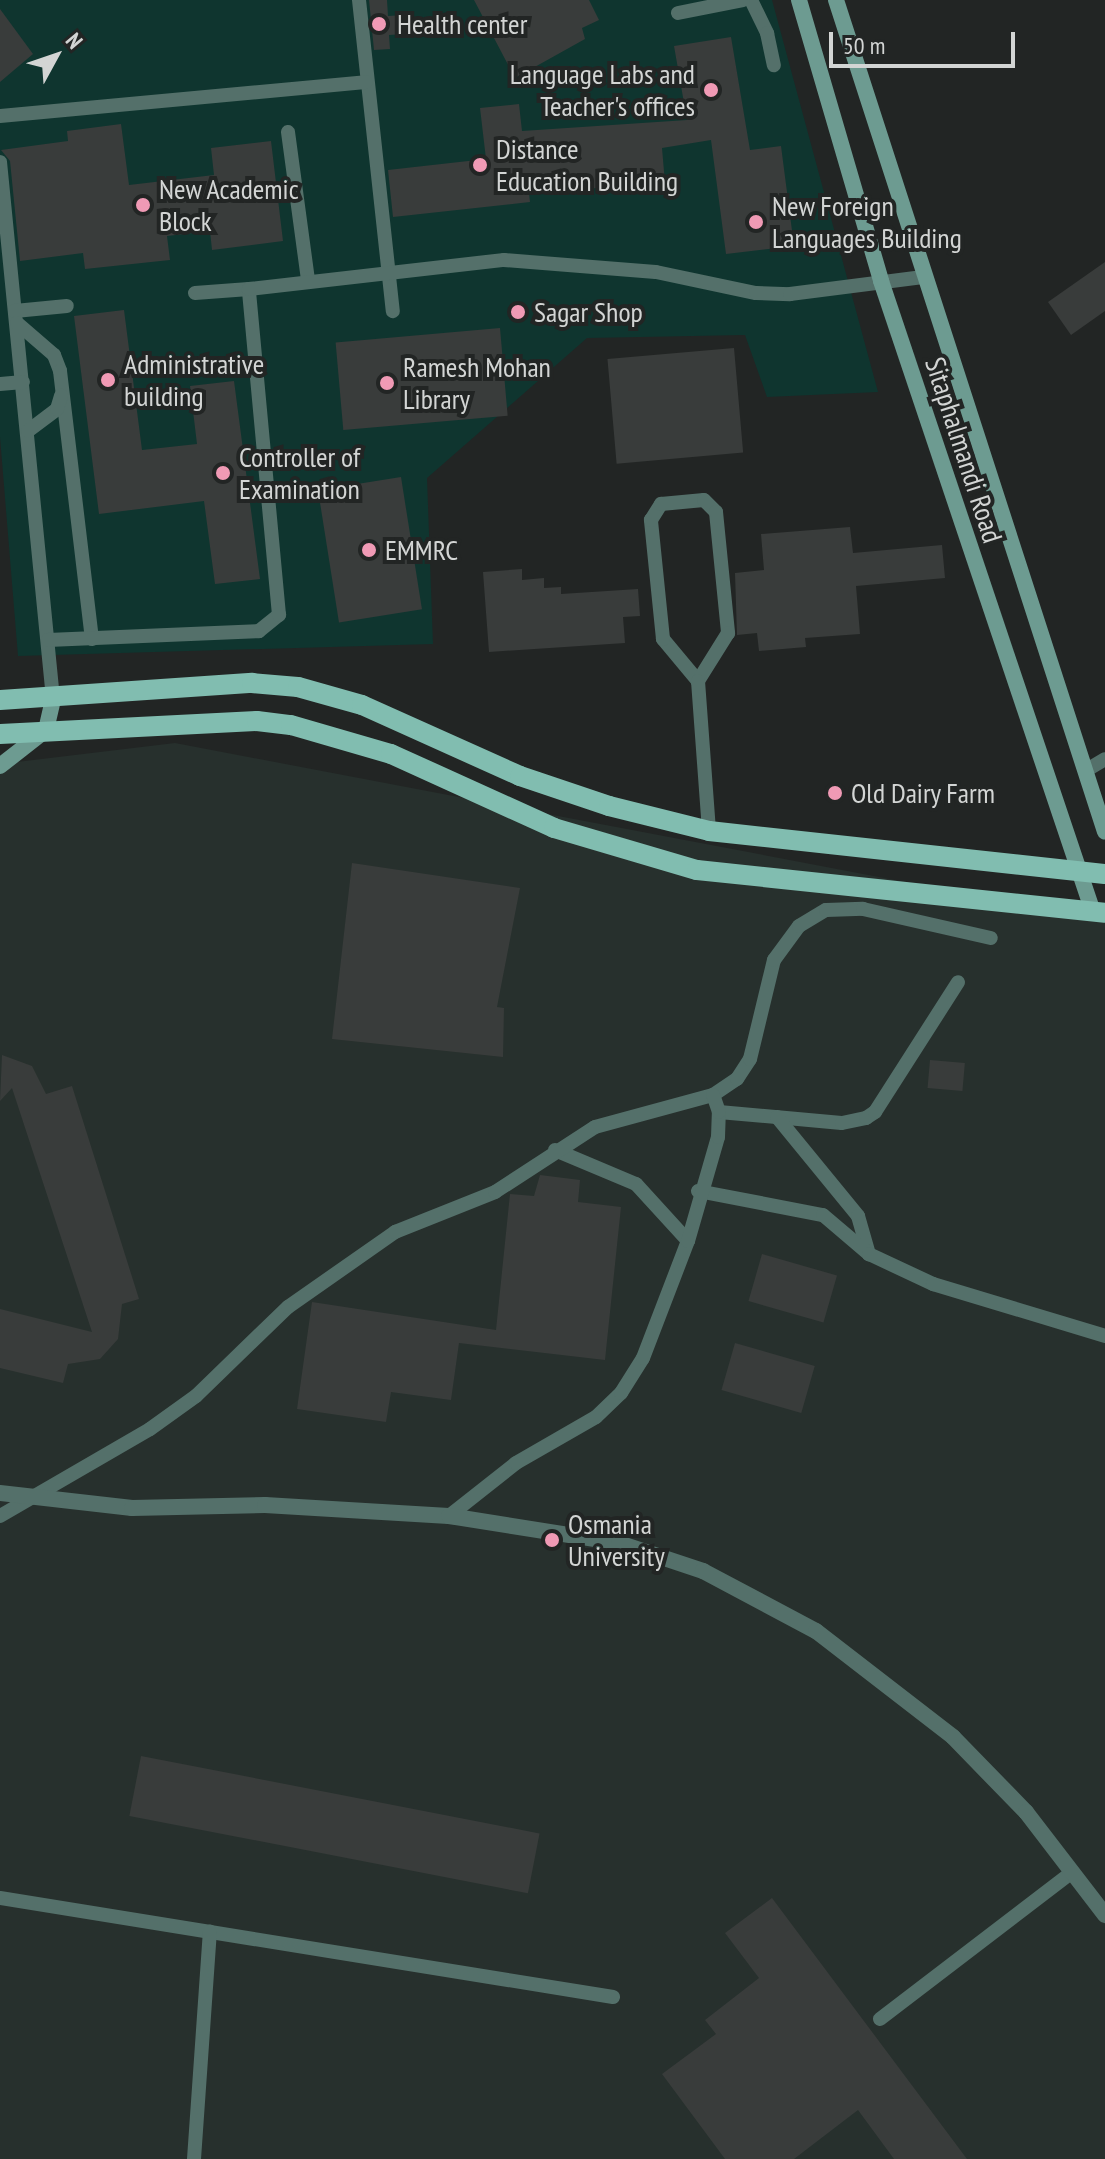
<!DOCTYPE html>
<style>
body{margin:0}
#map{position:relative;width:1105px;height:2159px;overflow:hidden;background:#222524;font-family:"PT Sans Narrow",sans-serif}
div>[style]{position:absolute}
.built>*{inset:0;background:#27302d}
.green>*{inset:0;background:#0f352f}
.building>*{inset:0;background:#393c3b;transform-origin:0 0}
.lane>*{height:14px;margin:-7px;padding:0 7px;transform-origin:7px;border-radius:7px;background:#54706a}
.street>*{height:16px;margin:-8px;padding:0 8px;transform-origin:8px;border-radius:8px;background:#54706a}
.secondary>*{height:16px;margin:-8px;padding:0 8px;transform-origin:8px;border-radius:8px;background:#6d9b91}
.primary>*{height:20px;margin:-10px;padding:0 10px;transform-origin:10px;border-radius:10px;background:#81bdb0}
.dots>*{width:22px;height:22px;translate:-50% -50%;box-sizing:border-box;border:4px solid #222524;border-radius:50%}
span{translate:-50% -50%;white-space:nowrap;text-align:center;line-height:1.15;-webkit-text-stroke:8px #222524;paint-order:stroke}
.poi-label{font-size:28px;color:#d3d5d4}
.left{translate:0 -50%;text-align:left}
.right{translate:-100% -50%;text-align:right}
.street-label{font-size:28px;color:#d3d5d4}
.north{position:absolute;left:16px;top:16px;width:80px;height:80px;-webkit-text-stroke:6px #222524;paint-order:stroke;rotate:50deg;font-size:22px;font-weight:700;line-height:32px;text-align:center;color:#d3d5d4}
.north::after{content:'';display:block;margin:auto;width:28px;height:36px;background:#d3d5d4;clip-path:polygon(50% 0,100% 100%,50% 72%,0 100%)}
.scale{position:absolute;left:829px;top:32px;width:186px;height:36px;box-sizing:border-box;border:4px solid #d3d5d4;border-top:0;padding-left:10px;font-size:24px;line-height:28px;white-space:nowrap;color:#d3d5d4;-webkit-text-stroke:6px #222524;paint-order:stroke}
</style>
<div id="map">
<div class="built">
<div style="clip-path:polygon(175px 743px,1105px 920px,1105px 2159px,0 2159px,0 764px)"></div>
</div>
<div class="green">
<div style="clip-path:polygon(0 0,772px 0,878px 392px,767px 397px,745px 335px,587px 338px,427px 478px,433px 644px,18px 656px,0 437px)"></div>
</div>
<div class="building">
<div style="clip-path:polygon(369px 0,387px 0,388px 16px,404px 15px,404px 34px,389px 35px,390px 49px,374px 50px)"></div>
<div style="clip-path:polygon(474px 0,589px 0,599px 20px,582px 28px,585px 39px,515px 78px)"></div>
<div style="clip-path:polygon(0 9px,33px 54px,0 82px)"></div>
<div style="clip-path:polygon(731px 37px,750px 150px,781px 146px,794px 246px,726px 254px,711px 140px,662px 148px,665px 183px,529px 193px,530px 202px,393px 217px,388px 170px,486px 159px,480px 108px,519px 104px,522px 131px,687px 120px,674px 46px)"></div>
<div style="clip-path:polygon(121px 124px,129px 185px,214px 175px,211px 148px,271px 141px,283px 241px,212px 250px,210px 231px,167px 236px,170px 260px,85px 269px,83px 253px,20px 261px,10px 161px,1px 150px,68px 141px,67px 131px)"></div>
<div style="clip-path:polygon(1105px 262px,1105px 311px,1071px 335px,1048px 302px)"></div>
<div style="clip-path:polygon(124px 310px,142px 450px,197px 444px,190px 386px,234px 381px,260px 579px,215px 584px,204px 501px,99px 514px,74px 316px)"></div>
<div style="left:500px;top:328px;width:88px;height:165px;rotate:85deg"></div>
<div style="left:734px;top:348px;width:105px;height:127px;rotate:85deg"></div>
<div style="left:401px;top:477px;width:134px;height:84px;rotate:81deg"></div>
<div style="clip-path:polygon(850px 527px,853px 553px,942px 545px,945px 578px,856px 586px,860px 634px,805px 638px,806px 647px,759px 651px,757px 633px,737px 635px,735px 573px,764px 570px,761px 534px)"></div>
<div style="clip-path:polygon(522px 569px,522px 580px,544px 578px,544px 588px,561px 587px,561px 594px,638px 589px,640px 616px,623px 617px,625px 643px,489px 652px,483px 572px)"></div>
<div style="clip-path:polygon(352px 863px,520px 888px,497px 1007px,504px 1008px,503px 1057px,332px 1039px)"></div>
<div style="clip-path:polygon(2px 1055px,32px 1066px,46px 1094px,72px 1086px,139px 1299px,122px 1304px,118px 1339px,100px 1359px,68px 1364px,63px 1383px,0 1368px,0 1309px,92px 1332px,12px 1088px,0 1101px)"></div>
<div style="left:930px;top:1060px;width:35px;height:28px;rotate:5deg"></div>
<div style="clip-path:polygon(540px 1175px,580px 1180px,578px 1202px,621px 1207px,605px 1360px,459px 1343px,451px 1400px,391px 1392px,386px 1422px,297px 1409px,312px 1302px,496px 1330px,510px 1194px,534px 1196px)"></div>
<div style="left:762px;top:1254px;width:78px;height:49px;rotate:16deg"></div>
<div style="left:735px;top:1343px;width:83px;height:49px;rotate:16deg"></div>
<div style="left:141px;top:1756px;width:406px;height:61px;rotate:11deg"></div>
<div style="clip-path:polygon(772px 1898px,967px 2159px,894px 2159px,858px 2110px,794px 2159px,725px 2159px,662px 2074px,716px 2034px,705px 2020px,759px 1978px,725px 1933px)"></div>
</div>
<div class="lane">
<div style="left:359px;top:0;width:313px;rotate:83.8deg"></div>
<div style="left:751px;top:0;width:37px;rotate:64deg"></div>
<div style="left:767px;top:33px;width:33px;rotate:78deg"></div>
<div style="left:678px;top:13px;width:66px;rotate:-11.3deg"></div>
<div style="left:0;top:116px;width:367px;rotate:-5.3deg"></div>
<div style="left:288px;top:132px;width:149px;rotate:82.3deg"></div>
<div style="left:0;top:162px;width:540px;rotate:84.36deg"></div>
<div style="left:195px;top:293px;width:54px;rotate:-4.2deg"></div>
<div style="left:15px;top:311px;width:52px;rotate:-5.5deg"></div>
<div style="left:17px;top:323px;width:49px;rotate:40.9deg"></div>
<div style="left:54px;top:355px;width:17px;rotate:69deg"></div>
<div style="left:60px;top:371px;width:270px;rotate:83.2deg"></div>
<div style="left:0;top:384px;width:23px;rotate:-5deg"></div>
<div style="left:28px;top:431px;width:36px;rotate:-37deg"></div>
<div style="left:57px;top:409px;width:14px;rotate:-73deg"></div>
<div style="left:48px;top:640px;width:211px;rotate:-2.4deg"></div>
<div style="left:259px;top:631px;width:26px;rotate:-39deg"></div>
<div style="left:279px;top:615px;width:327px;rotate:-95.3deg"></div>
<div style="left:249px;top:289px;width:257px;rotate:-6.5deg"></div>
<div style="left:504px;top:260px;width:152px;rotate:4.5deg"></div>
<div style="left:656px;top:272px;width:102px;rotate:11.9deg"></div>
<div style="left:756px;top:293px;width:34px;rotate:2deg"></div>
<div style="left:790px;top:294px;width:134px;rotate:-7.3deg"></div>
<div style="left:698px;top:681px;width:55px;rotate:-129.8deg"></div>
<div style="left:663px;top:639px;width:120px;rotate:-95.8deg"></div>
<div style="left:651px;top:520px;width:19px;rotate:-58deg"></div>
<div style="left:661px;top:504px;width:43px;rotate:-5.3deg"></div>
<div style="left:704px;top:500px;width:17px;rotate:45deg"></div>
<div style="left:716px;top:512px;width:122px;rotate:84.3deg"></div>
<div style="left:728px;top:633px;width:57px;rotate:122deg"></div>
<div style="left:698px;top:681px;width:150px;rotate:85.8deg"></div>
<div style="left:1085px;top:771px;width:23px;rotate:-31deg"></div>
<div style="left:719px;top:1112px;width:123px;rotate:5.1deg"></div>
<div style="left:842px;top:1123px;width:25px;rotate:-12deg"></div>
<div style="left:866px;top:1118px;width:11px;rotate:-34deg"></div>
<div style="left:875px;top:1112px;width:154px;rotate:-57.4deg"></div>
<div style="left:777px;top:1117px;width:128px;rotate:50.7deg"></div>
<div style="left:858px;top:1216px;width:40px;rotate:74deg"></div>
<div style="left:555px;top:1150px;width:88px;rotate:22.8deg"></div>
<div style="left:636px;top:1184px;width:77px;rotate:47.6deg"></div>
<div style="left:698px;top:1191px;width:127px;rotate:10.9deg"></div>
<div style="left:823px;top:1215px;width:60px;rotate:40.3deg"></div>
<div style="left:869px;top:1254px;width:71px;rotate:25.1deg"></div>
<div style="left:933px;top:1284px;width:180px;rotate:16.8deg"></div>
<div style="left:0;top:1516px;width:173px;rotate:-30.1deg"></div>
<div style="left:150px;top:1429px;width:57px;rotate:-35.7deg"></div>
<div style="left:196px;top:1396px;width:128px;rotate:-44.1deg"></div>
<div style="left:288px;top:1307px;width:131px;rotate:-35deg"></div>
<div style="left:395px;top:1232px;width:108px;rotate:-21.8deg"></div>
<div style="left:495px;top:1192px;width:119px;rotate:-33deg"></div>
<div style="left:595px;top:1127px;width:122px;rotate:-15.2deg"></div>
<div style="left:713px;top:1095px;width:29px;rotate:-34deg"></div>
<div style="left:737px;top:1079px;width:24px;rotate:-57deg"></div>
<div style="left:750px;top:1059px;width:102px;rotate:-76.4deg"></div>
<div style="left:774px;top:960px;width:42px;rotate:-53.7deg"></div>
<div style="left:799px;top:926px;width:31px;rotate:-31deg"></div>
<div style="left:826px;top:910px;width:37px;rotate:-2deg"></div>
<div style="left:863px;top:909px;width:131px;rotate:12.8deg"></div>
<div style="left:449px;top:1516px;width:85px;rotate:-38.3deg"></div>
<div style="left:516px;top:1463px;width:92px;rotate:-29.9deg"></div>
<div style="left:596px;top:1417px;width:35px;rotate:-44deg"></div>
<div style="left:621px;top:1393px;width:41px;rotate:-57.8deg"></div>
<div style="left:643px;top:1358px;width:125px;rotate:-69deg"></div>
<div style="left:688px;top:1241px;width:108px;rotate:-73.9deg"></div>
<div style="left:718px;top:1137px;width:25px;rotate:-88deg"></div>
<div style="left:719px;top:1112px;width:18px;rotate:-109deg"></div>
<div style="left:0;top:1898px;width:621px;rotate:9.17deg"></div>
<div style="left:880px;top:2019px;width:242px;rotate:-37.4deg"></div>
<div style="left:194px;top:2159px;width:228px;rotate:-86deg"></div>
</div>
<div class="street">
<div style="left:0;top:1493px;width:133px;rotate:6.5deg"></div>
<div style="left:132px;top:1508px;width:133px;rotate:-1.3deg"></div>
<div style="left:265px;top:1505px;width:184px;rotate:3.4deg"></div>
<div style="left:449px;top:1516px;width:172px;rotate:9deg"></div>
<div style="left:619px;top:1543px;width:89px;rotate:18.4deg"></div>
<div style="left:703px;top:1571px;width:128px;rotate:28deg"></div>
<div style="left:816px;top:1631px;width:173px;rotate:37.7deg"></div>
<div style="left:953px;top:1737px;width:105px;rotate:45.8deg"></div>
<div style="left:1026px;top:1812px;width:130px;rotate:52.5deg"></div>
</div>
<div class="secondary">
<div style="left:799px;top:0;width:293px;rotate:73.7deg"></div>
<div style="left:881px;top:281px;width:666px;rotate:71.43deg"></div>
<div style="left:836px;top:0;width:874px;rotate:72.08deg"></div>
<div style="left:0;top:766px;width:58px;rotate:-38deg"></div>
<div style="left:46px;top:730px;width:32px;rotate:-77deg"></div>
</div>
<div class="primary">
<div style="left:0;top:700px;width:253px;rotate:-3.9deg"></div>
<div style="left:252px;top:683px;width:46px;rotate:5deg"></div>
<div style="left:298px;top:687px;width:66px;rotate:15.7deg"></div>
<div style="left:362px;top:705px;width:173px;rotate:24.2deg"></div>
<div style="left:520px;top:776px;width:94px;rotate:18.6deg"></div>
<div style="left:609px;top:806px;width:103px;rotate:14deg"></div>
<div style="left:709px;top:831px;width:398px;rotate:6.2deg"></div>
<div style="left:0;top:734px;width:257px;rotate:-2.9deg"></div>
<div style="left:257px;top:721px;width:34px;rotate:7deg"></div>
<div style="left:291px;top:725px;width:104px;rotate:16.2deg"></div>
<div style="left:391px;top:754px;width:179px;rotate:24.4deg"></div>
<div style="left:554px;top:828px;width:149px;rotate:16.4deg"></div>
<div style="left:697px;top:870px;width:410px;rotate:6deg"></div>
</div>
<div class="dots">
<div style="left:379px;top:24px;background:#f09ab5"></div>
<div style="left:711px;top:90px;background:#f09ab5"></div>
<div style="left:480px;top:165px;background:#f09ab5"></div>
<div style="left:143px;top:205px;background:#f09ab5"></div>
<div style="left:756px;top:222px;background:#f09ab5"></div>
<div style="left:518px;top:312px;background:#f09ab5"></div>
<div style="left:108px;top:380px;background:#f09ab5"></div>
<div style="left:387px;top:383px;background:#f09ab5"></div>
<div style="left:223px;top:473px;background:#f09ab5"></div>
<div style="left:369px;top:550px;background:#f09ab5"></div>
<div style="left:835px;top:793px;background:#f09ab5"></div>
<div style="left:552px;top:1540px;background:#f09ab5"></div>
</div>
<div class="poi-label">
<span class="left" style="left:397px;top:24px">Health center</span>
<span class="right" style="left:695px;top:90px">Language Labs and<br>Teacher's offices</span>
<span class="left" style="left:496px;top:165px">Distance<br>Education Building</span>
<span class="left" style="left:159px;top:205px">New Academic<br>Block</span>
<span class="left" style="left:772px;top:222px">New Foreign<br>Languages Building</span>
<span class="left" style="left:534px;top:312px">Sagar Shop</span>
<span class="left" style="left:124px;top:380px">Administrative<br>building</span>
<span class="left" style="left:403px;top:383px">Ramesh Mohan<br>Library</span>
<span class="left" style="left:239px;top:473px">Controller of<br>Examination</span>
<span class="left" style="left:385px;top:550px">EMMRC</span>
<span class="left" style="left:851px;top:793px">Old Dairy Farm</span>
<span class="left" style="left:568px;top:1540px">Osmania<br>University</span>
</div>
<div class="street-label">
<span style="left:964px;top:450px;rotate:72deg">Sitaphalmandi Road</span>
</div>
<div class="north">N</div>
<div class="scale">50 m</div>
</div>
